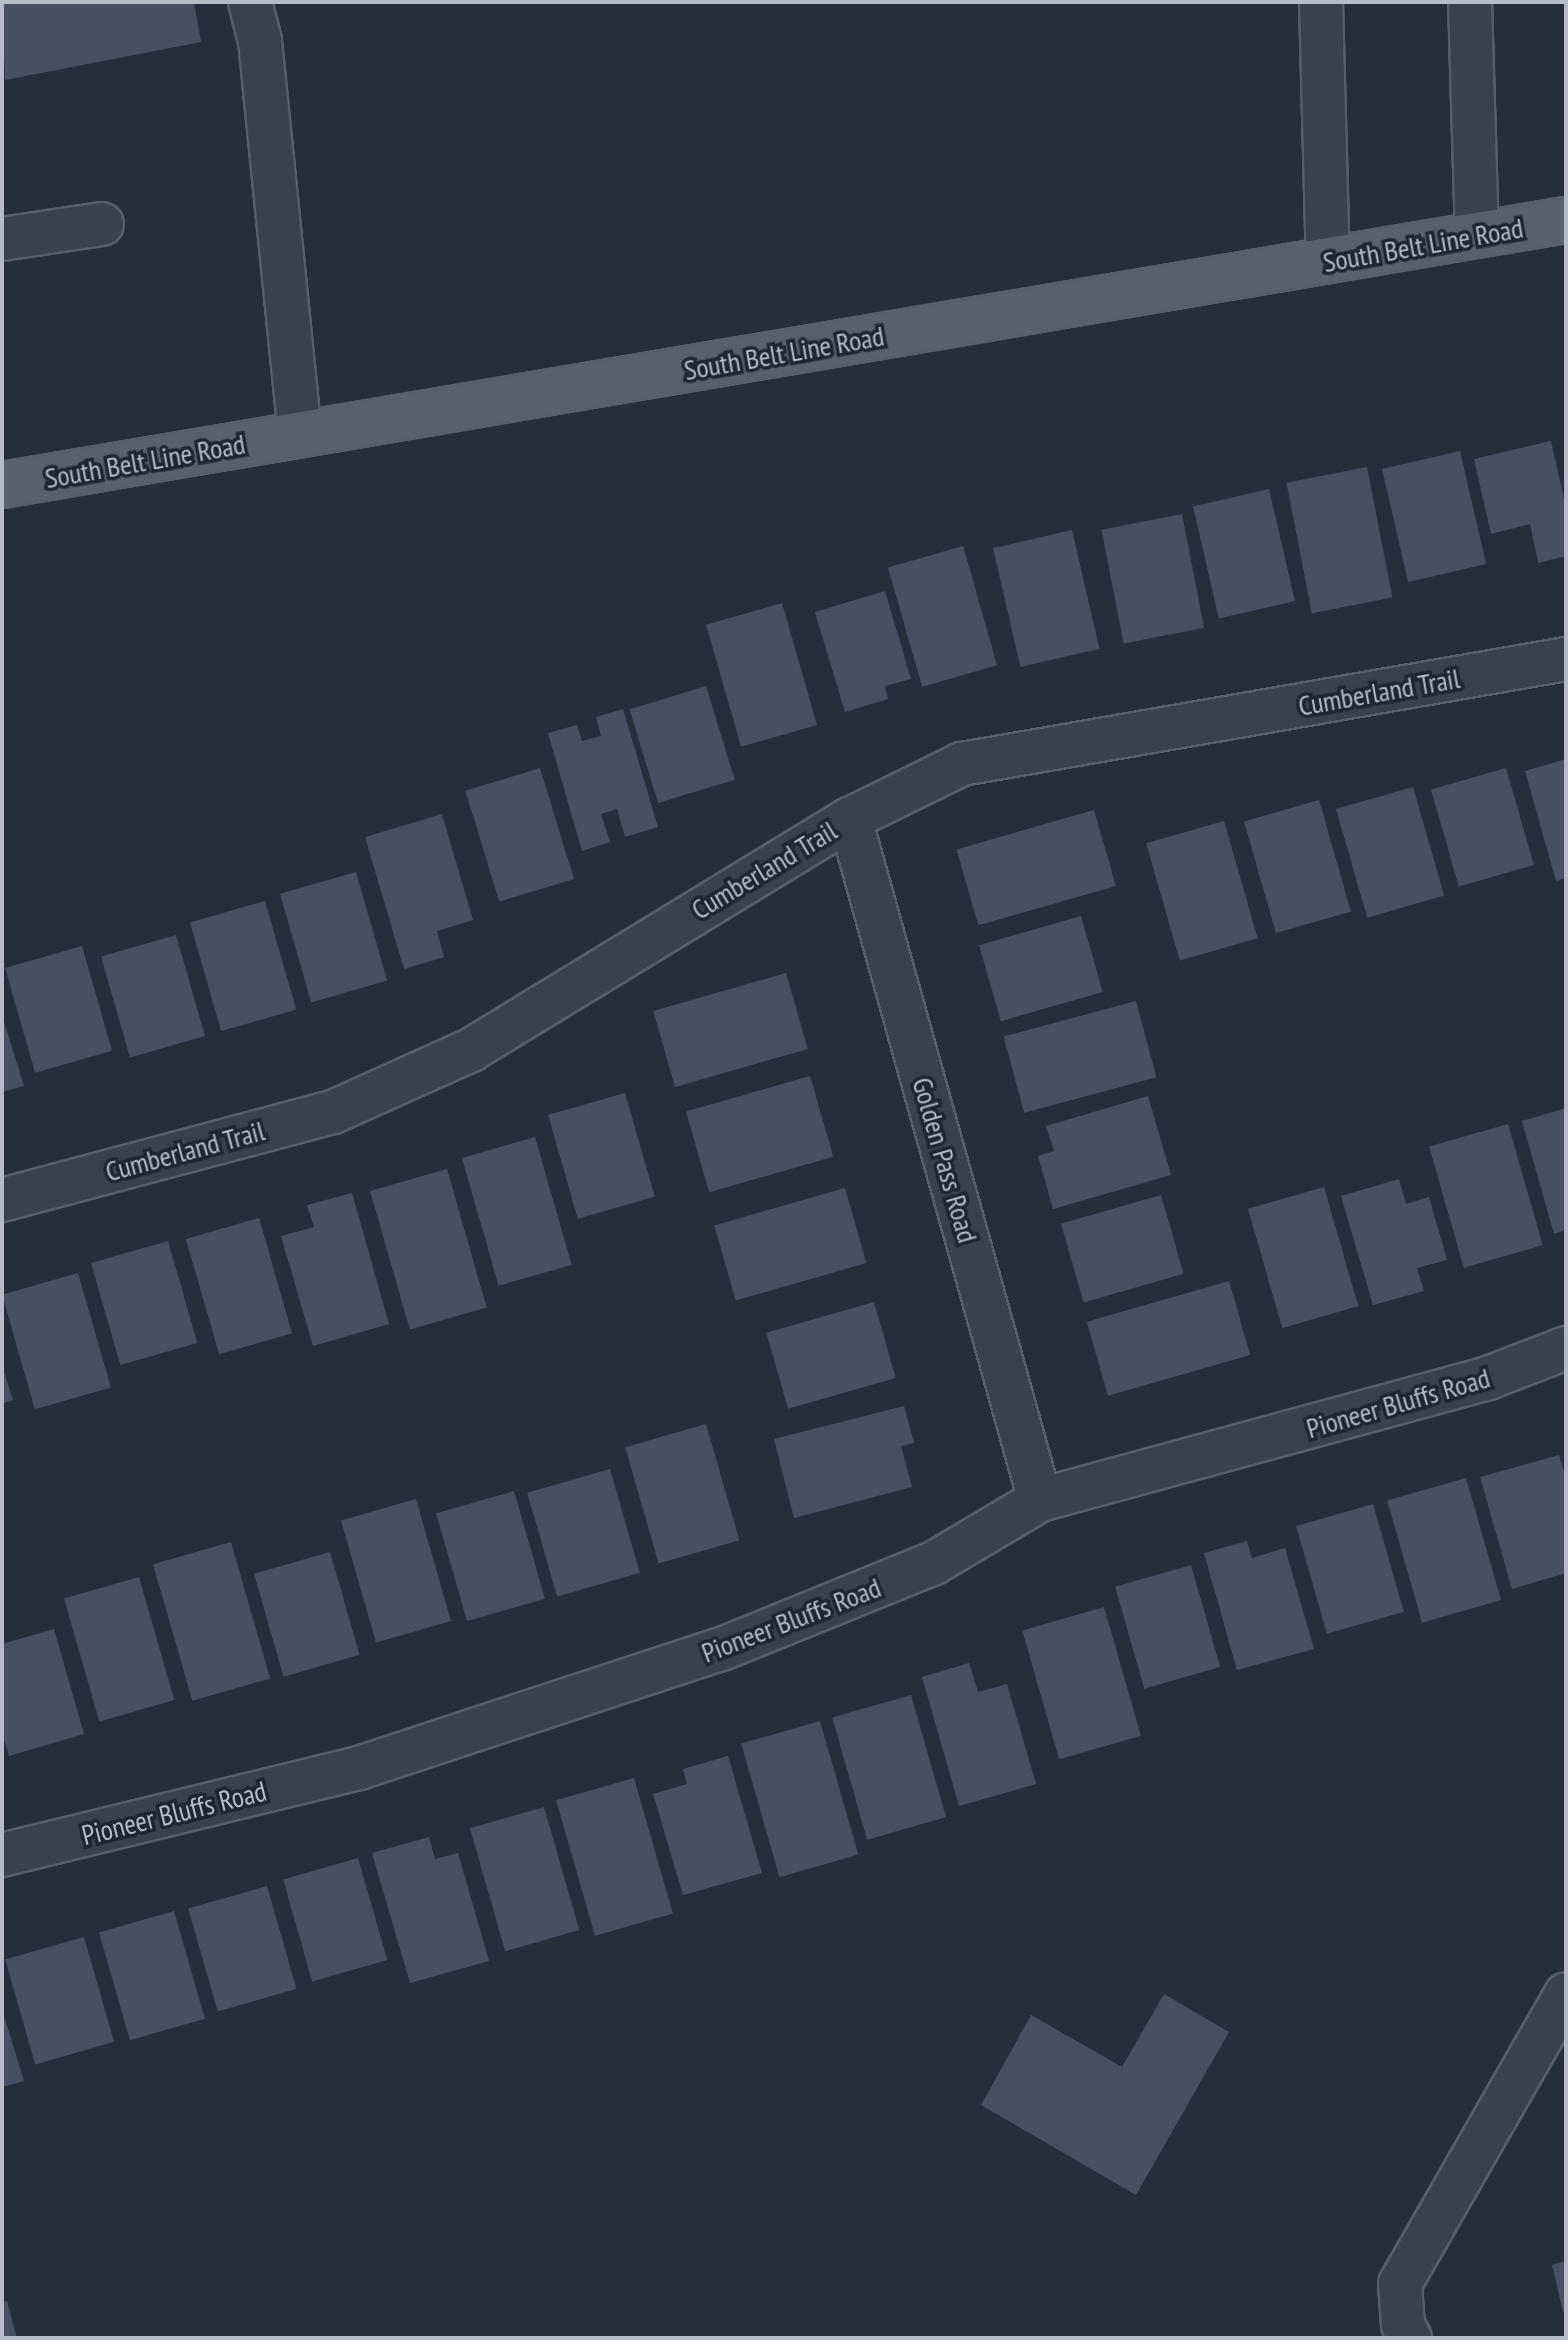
<!DOCTYPE html>
<style>
body{margin:0}
#map{position:relative;width:1568px;height:2340px;overflow:hidden;background:#242f3e;font-family:"PT Sans Narrow",sans-serif}
div>[style]{position:absolute}
.building>*{inset:0;background:#455162;transform-origin:0 0}
.roads{filter:drop-shadow(2px 0 #565f6c) drop-shadow(-2px 0 #565f6c) drop-shadow(0 2px #565f6c) drop-shadow(0 -2px #565f6c)}
.minor>*{height:42px;margin:-21px;padding:0 21px;transform-origin:21px;border-radius:21px;background:#38414e}
.major>*{height:44px;margin:-22px;padding:0 22px;transform-origin:22px;border-radius:22px;background:#56606e}
span{translate:-50% -50%;white-space:nowrap;text-align:center;line-height:1.15;-webkit-text-stroke:7px #1d2633;paint-order:stroke}
.street-label{font-size:28px;color:#b4bcc9}
.frame{position:absolute;inset:0;border:4px solid #b4bcc9;pointer-events:none}
</style>
<div id="map">
<div class="building">
<div style="clip-path:polygon(2px 2px,194px 2px,201px 42px,5px 80px)"></div>
<div style="clip-path:polygon(1551px 441px,1566px 508px,1566px 556px,1538px 563px,1530px 524px,1491px 534px,1474px 459px)"></div>
<div style="left:1460px;top:451px;width:116px;height:80px;rotate:77deg"></div>
<div style="left:1367px;top:467px;width:133px;height:82px;rotate:79deg"></div>
<div style="left:1269px;top:489px;width:115px;height:78px;rotate:77deg"></div>
<div style="left:1182px;top:514px;width:116px;height:82px;rotate:79deg"></div>
<div style="left:1072px;top:530px;width:122px;height:81px;rotate:77deg"></div>
<div style="left:963px;top:546px;width:124px;height:78px;rotate:74deg"></div>
<div style="clip-path:polygon(885px 591px,911px 679px,885px 686px,888px 699px,845px 712px,815px 612px)"></div>
<div style="left:782px;top:603px;width:127px;height:79px;rotate:74deg"></div>
<div style="left:706px;top:686px;width:98px;height:80px;rotate:73deg"></div>
<div style="clip-path:polygon(623px 709px,658px 827px,625px 837px,617px 809px,601px 814px,610px 842px,582px 851px,548px 733px,577px 725px,582px 741px,601px 736px,596px 717px)"></div>
<div style="clip-path:polygon(1566px 759px,1566px 878px,1556px 881px,1525px 771px)"></div>
<div style="left:540px;top:768px;width:116px;height:78px;rotate:73deg"></div>
<div style="left:1506px;top:768px;width:101px;height:78px;rotate:74deg"></div>
<div style="left:1413px;top:787px;width:113px;height:80px;rotate:74deg"></div>
<div style="left:1319px;top:800px;width:116px;height:78px;rotate:74deg"></div>
<div style="left:1094px;top:810px;width:79px;height:143px;rotate:74deg"></div>
<div style="clip-path:polygon(442px 814px,473px 920px,437px 931px,444px 957px,404px 969px,365px 837px)"></div>
<div style="left:1224px;top:821px;width:122px;height:81px;rotate:74deg"></div>
<div style="left:356px;top:872px;width:113px;height:79px;rotate:74deg"></div>
<div style="left:265px;top:901px;width:113px;height:78px;rotate:74deg"></div>
<div style="left:1081px;top:916px;width:79px;height:106px;rotate:74deg"></div>
<div style="left:176px;top:935px;width:105px;height:78px;rotate:74deg"></div>
<div style="left:82px;top:946px;width:109px;height:80px;rotate:74deg"></div>
<div style="left:786px;top:973px;width:79px;height:138px;rotate:74deg"></div>
<div style="left:1136px;top:1001px;width:79px;height:137px;rotate:75deg"></div>
<div style="clip-path:polygon(2px 1015px,24px 1086px,2px 1092px)"></div>
<div style="left:810px;top:1076px;width:84px;height:129px;rotate:74deg"></div>
<div style="left:625px;top:1093px;width:108px;height:80px;rotate:74deg"></div>
<div style="clip-path:polygon(1148px 1096px,1171px 1175px,1053px 1209px,1038px 1156px,1054px 1151px,1046px 1126px)"></div>
<div style="clip-path:polygon(1566px 1108px,1566px 1230px,1554px 1234px,1522px 1121px)"></div>
<div style="left:1508px;top:1124px;width:126px;height:82px;rotate:74deg"></div>
<div style="left:535px;top:1137px;width:133px;height:76px;rotate:74deg"></div>
<div style="left:447px;top:1169px;width:144px;height:80px;rotate:74deg"></div>
<div style="clip-path:polygon(1399px 1179px,1406px 1204px,1429px 1197px,1447px 1260px,1417px 1268px,1424px 1291px,1373px 1305px,1341px 1196px)"></div>
<div style="left:1324px;top:1187px;width:124px;height:79px;rotate:74deg"></div>
<div style="left:845px;top:1188px;width:78px;height:136px;rotate:74deg"></div>
<div style="clip-path:polygon(352px 1193px,389px 1324px,313px 1346px,281px 1236px,314px 1227px,307px 1205px)"></div>
<div style="left:1161px;top:1195px;width:82px;height:104px;rotate:74deg"></div>
<div style="left:259px;top:1218px;width:120px;height:76px;rotate:74deg"></div>
<div style="left:168px;top:1241px;width:106px;height:80px;rotate:74deg"></div>
<div style="left:78px;top:1273px;width:119px;height:79px;rotate:74deg"></div>
<div style="left:1229px;top:1281px;width:77px;height:148px;rotate:74deg"></div>
<div style="left:874px;top:1302px;width:79px;height:112px;rotate:74deg"></div>
<div style="clip-path:polygon(2px 1365px,13px 1400px,2px 1404px)"></div>
<div style="clip-path:polygon(904px 1406px,914px 1443px,901px 1446px,912px 1487px,794px 1518px,774px 1439px)"></div>
<div style="left:706px;top:1424px;width:121px;height:84px;rotate:74deg"></div>
<div style="clip-path:polygon(1559px 1455px,1566px 1478px,1566px 1573px,1512px 1589px,1480px 1477px)"></div>
<div style="left:610px;top:1469px;width:108px;height:86px;rotate:74deg"></div>
<div style="left:1466px;top:1478px;width:127px;height:82px;rotate:74deg"></div>
<div style="left:514px;top:1491px;width:112px;height:81px;rotate:74deg"></div>
<div style="left:416px;top:1499px;width:127px;height:78px;rotate:74deg"></div>
<div style="left:1373px;top:1504px;width:112px;height:80px;rotate:74deg"></div>
<div style="clip-path:polygon(1247px 1541px,1252px 1558px,1285px 1548px,1314px 1649px,1237px 1670px,1204px 1553px)"></div>
<div style="left:231px;top:1542px;width:142px;height:81px;rotate:74deg"></div>
<div style="left:330px;top:1552px;width:107px;height:79px;rotate:74deg"></div>
<div style="left:1191px;top:1565px;width:106px;height:79px;rotate:74deg"></div>
<div style="left:139px;top:1577px;width:128px;height:78px;rotate:74deg"></div>
<div style="left:1104px;top:1607px;width:134px;height:85px;rotate:74deg"></div>
<div style="clip-path:polygon(54px 1629px,84px 1734px,9px 1756px,2px 1732px,2px 1644px)"></div>
<div style="clip-path:polygon(969px 1663px,978px 1692px,1007px 1684px,1036px 1784px,959px 1806px,922px 1677px)"></div>
<div style="left:911px;top:1695px;width:127px;height:82px;rotate:74deg"></div>
<div style="left:820px;top:1721px;width:139px;height:82px;rotate:74deg"></div>
<div style="clip-path:polygon(728px 1756px,762px 1873px,683px 1895px,653px 1794px,687px 1784px,683px 1769px)"></div>
<div style="left:634px;top:1778px;width:141px;height:81px;rotate:74deg"></div>
<div style="left:544px;top:1807px;width:128px;height:77px;rotate:74deg"></div>
<div style="clip-path:polygon(429px 1837px,435px 1859px,458px 1853px,489px 1961px,410px 1983px,372px 1853px)"></div>
<div style="left:358px;top:1858px;width:106px;height:78px;rotate:74deg"></div>
<div style="left:267px;top:1886px;width:107px;height:82px;rotate:74deg"></div>
<div style="left:174px;top:1911px;width:112px;height:78px;rotate:74deg"></div>
<div style="left:84px;top:1937px;width:109px;height:82px;rotate:74deg"></div>
<div style="clip-path:polygon(1164px 1994px,1229px 2032px,1136px 2195px,981px 2105px,1031px 2015px,1122px 2067px)"></div>
<div style="clip-path:polygon(2px 2009px,24px 2081px,2px 2087px)"></div>
<div style="clip-path:polygon(1566px 2261px,1566px 2312px,1563px 2312px,1552px 2265px)"></div>
<div style="clip-path:polygon(7px 2301px,17px 2338px,2px 2338px,2px 2302px)"></div>
</div>
<div class="roads">
<div class="minor">
<div style="left:250px;top:2px;width:40px;rotate:75.6deg"></div>
<div style="left:260px;top:41px;width:396px;rotate:84.2deg"></div>
<div style="left:1321px;top:2px;width:259px;rotate:88.5deg"></div>
<div style="left:1470px;top:2px;width:233px;rotate:88.3deg"></div>
<div style="left:2px;top:239px;width:101px;rotate:-8.5deg"></div>
<div style="left:850px;top:819px;width:707px;rotate:74.41deg"></div>
<div style="left:2px;top:1200px;width:342px;rotate:-14.9deg"></div>
<div style="left:333px;top:1112px;width:151px;rotate:-24.2deg"></div>
<div style="left:471px;top:1050px;width:444px;rotate:-31.4deg"></div>
<div style="left:850px;top:819px;width:125px;rotate:-26.2deg"></div>
<div style="left:962px;top:764px;width:613px;rotate:-9.86deg"></div>
<div style="left:2px;top:1855px;width:367px;rotate:-13.7deg"></div>
<div style="left:359px;top:1768px;width:382px;rotate:-18.2deg"></div>
<div style="left:722px;top:1649px;width:229px;rotate:-22.1deg"></div>
<div style="left:934px;top:1563px;width:123px;rotate:-30.7deg"></div>
<div style="left:1040px;top:1500px;width:464px;rotate:-15.2deg"></div>
<div style="left:1488px;top:1378px;width:84px;rotate:-21deg"></div>
<div style="left:1410px;top:2338px;width:15px;rotate:-118deg"></div>
<div style="left:1403px;top:2325px;width:41px;rotate:-94.2deg"></div>
<div style="left:1400px;top:2284px;width:334px;rotate:-60.2deg"></div>
</div>
<div class="major">
<div style="left:2px;top:485px;width:1586px;rotate:-9.62deg"></div>
</div>
</div>
<div class="street-label">
<span style="left:1423px;top:245px;rotate:-10deg">South Belt Line Road</span>
<span style="left:784px;top:353px;rotate:-10deg">South Belt Line Road</span>
<span style="left:145px;top:461px;rotate:-10deg">South Belt Line Road</span>
<span style="left:1379px;top:692px;rotate:-10deg">Cumberland Trail</span>
<span style="left:764px;top:870px;rotate:-31deg">Cumberland Trail</span>
<span style="left:185px;top:1151px;rotate:-15deg">Cumberland Trail</span>
<span style="left:945px;top:1160px;rotate:74deg">Golden Pass Road</span>
<span style="left:1398px;top:1403px;rotate:-16deg">Pioneer Bluffs Road</span>
<span style="left:791px;top:1620px;rotate:-21deg">Pioneer Bluffs Road</span>
<span style="left:174px;top:1813px;rotate:-14deg">Pioneer Bluffs Road</span>
</div>
<div class="frame"></div>
</div>
